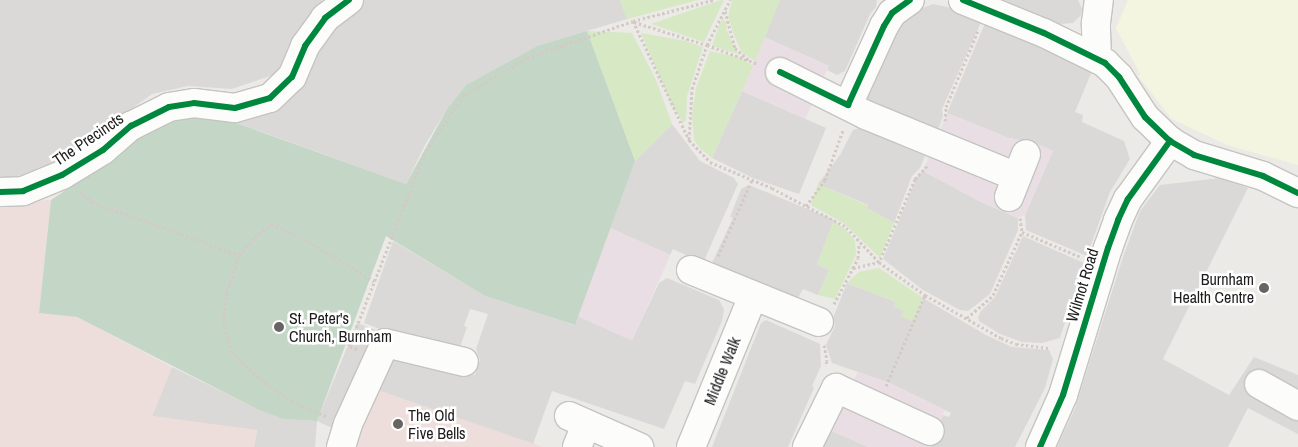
<!DOCTYPE html>
<style>
body{margin:0}
#map{position:relative;width:1298px;height:447px;overflow:hidden;background:#ebeae6;font-family:"Archivo Narrow",sans-serif}
div>[style]{position:absolute}
.residential>*{inset:0;background:#dad9d7}
.commercial>*{inset:0;background:#eddedc}
.industrial>*{inset:0;background:#e9dee4;transform-origin:0 0}
.education>*{inset:0;background:#f4f5e0}
.grass>*{inset:0;background:#d7e8c5}
.cemetery>*{inset:0;background:#c4d6c6}
.path>*{height:3px;margin-top:-1.5px;transform-origin:0;background:repeating-linear-gradient(90deg,#d5c9c6 0 2.5px,transparent 0 5px)}
.roads{filter:drop-shadow(1px 0 #c4c4c2) drop-shadow(-1px 0 #c4c4c2) drop-shadow(0 1px #c4c4c2) drop-shadow(0 -1px #c4c4c2)}
.minor>*{height:28px;margin:-14px;padding:0 14px;transform-origin:14px;border-radius:14px;background:#fcfcfb}
.cycleway>*{height:6px;margin:-3px;padding:0 3px;transform-origin:3px;border-radius:3px;background:#00873e}
.dots>*{width:14px;height:14px;translate:-50% -50%;box-sizing:border-box;border:2px solid #fff;border-radius:50%}
span{translate:-50% -50%;white-space:nowrap;text-align:center;line-height:1.15;-webkit-text-stroke:5px #fff;paint-order:stroke}
.street-label{font-size:16px;color:#1d1d1d}
.poi-label{font-size:16px;color:#1d1d1d}
.right{translate:-100% -50%;text-align:right}
.left{translate:0 -50%;text-align:left}
</style>
<div id="map">
<div class="residential">
<div style="clip-path:polygon(0 0,322px 0,305px 20px,290px 46px,280px 70px,273px 75px,232px 89px,188px 86px,152px 94px,116px 120px,110px 118px,111px 132px,56px 165px,0 181px)"></div>
<div style="clip-path:polygon(358px 0,620px 0,627px 19px,537px 46px,466px 85px,447px 109px,425px 145px,406px 184px,215px 115px,237px 119px)"></div>
<div style="clip-path:polygon(780px 0,877px 0,876px 7px,870px 14px,845px 71px,837px 75px,827px 70px,829px 66px,764px 37px)"></div>
<div style="clip-path:polygon(1004px 0,1078px 0,1082px 9px,1081px 15px,1073px 23px,1060px 24px)"></div>
<div style="clip-path:polygon(933px 4px,952px 8px,981px 22px,942px 109px,943px 116px,939px 127px,930px 133px,869px 106px,867px 96px,897px 26px,915px 11px)"></div>
<div style="clip-path:polygon(986px 21px,1092px 71px,1075px 112px,1083px 115px,1082px 122px,1124px 141px,1130px 159px,1110px 192px,1087px 256px,1026px 230px,1025px 215px,1053px 151px,1033px 142px,1009px 138px,947px 113px)"></div>
<div style="clip-path:polygon(742px 91px,826px 128px,799px 194px,753px 178px,712px 158px)"></div>
<div style="clip-path:polygon(672px 124px,700px 161px,734px 178px,738px 184px,703px 263px,673px 249px,670px 255px,610px 228px,635px 161px)"></div>
<div style="clip-path:polygon(859px 128px,925px 156px,920px 168px,912px 176px,894px 223px,867px 208px,868px 205px,818px 184px,840px 155px,853px 130px)"></div>
<div style="clip-path:polygon(923px 171px,981px 202px,1018px 218px,1018px 230px,990px 294px,968px 311px,960px 310px,923px 290px,883px 259px,917px 177px)"></div>
<div style="clip-path:polygon(1220px 178px,1248px 188px,1163px 359px,1229px 395px,1254px 357px,1298px 375px,1298px 434px,1248px 408px,1228px 447px,1057px 447px,1075px 408px,1123px 257px,1140px 211px,1160px 185px)"></div>
<div style="clip-path:polygon(749px 185px,834px 220px,817px 264px,829px 270px,818px 295px,803px 289px,798px 298px,791px 299px,711px 265px,733px 218px,730px 217px,741px 189px)"></div>
<div style="clip-path:polygon(1023px 236px,1084px 263px,1060px 338px,1042px 343px,1022px 342px,1000px 334px,979px 321px,978px 317px,981px 311px,995px 297px)"></div>
<div style="clip-path:polygon(393px 241px,485px 296px,574px 325px,578px 316px,633px 338px,659px 283px,667px 278px,719px 300px,724px 309px,722px 321px,695px 384px,685px 381px,664px 429px,552px 391px,533px 444px,377px 390px,391px 355px,415px 357px,475px 375px,480px 360px,476px 349px,488px 314px,470px 309px,464px 326px,467px 327px,460px 347px,409px 340px,364px 323px)"></div>
<div style="clip-path:polygon(847px 283px,896px 302px,894px 306px,904px 311px,913px 322px,923px 298px,986px 335px,1012px 347px,1049px 350px,1053px 359px,1045px 388px,1015px 447px,929px 447px,943px 415px,949px 417px,951px 413px,890px 383px,832px 363px,826px 345px,835px 326px,833px 318px)"></div>
<div style="clip-path:polygon(766px 320px,820px 344px,821px 366px,812px 386px,814px 388px,788px 447px,712px 447px,761px 323px)"></div>
<div style="clip-path:polygon(357px 323px,382px 332px,341px 432px,317px 421px,315px 447px,254px 447px,257px 431px,152px 416px,172px 367px,259px 410px,284px 419px,317px 421px)"></div>
<div style="clip-path:polygon(825px 428px,868px 447px,818px 447px)"></div>
</div>
<div class="commercial">
<div style="clip-path:polygon(51px 200px,39px 313px,77px 317px,172px 367px,152px 416px,257px 430px,254px 447px,0 447px,0 203px)"></div>
<div style="clip-path:polygon(377px 390px,543px 447px,352px 447px)"></div>
</div>
<div class="industrial">
<div style="left:764px;top:37px;width:71px;height:58px;rotate:24deg"></div>
<div style="clip-path:polygon(947px 113px,1009px 138px,1033px 142px,1053px 151px,1025px 215px,1018px 218px,981px 202px,923px 171px)"></div>
<div style="left:610px;top:228px;width:66px;height:94px;rotate:24deg"></div>
<div style="clip-path:polygon(858px 372px,890px 383px,945px 410px,929px 447px,868px 447px,825px 428px)"></div>
</div>
<div class="education">
<div style="clip-path:polygon(1128px 0,1298px 0,1298px 165px,1227px 145px,1172px 119px,1138px 76px,1140px 74px,1116px 28px)"></div>
</div>
<div class="grass">
<div style="clip-path:polygon(620px 0,698px 0,627px 19px)"></div>
<div style="clip-path:polygon(721px 0,724px 0,704px 42px,651px 24px)"></div>
<div style="clip-path:polygon(732px 0,780px 0,755px 61px,742px 53px,735px 37px,728px 17px)"></div>
<div style="clip-path:polygon(722px 18px,726px 22px,727px 31px,738px 54px,712px 46px)"></div>
<div style="clip-path:polygon(587px 31px,632px 33px,656px 80px,672px 124px,635px 161px)"></div>
<div style="clip-path:polygon(641px 33px,686px 41px,703px 47px,687px 96px,686px 120px,683px 123px,671px 103px)"></div>
<div style="clip-path:polygon(710px 51px,741px 58px,753px 66px,712px 158px,701px 149px,694px 140px,692px 115px,696px 88px)"></div>
<div style="clip-path:polygon(818px 184px,868px 206px,867px 208px,894px 223px,880px 258px,845px 224px,811px 205px)"></div>
<div style="clip-path:polygon(834px 220px,848px 232px,855px 241px,856px 255px,835px 299px,818px 295px,829px 270px,817px 264px)"></div>
<div style="clip-path:polygon(879px 268px,923px 298px,913px 322px,901px 316px,904px 311px,894px 307px,896px 302px,847px 283px,859px 272px)"></div>
</div>
<div class="cemetery">
<div style="clip-path:polygon(587px 31px,635px 161px,575px 325px,485px 296px,386px 236px,317px 421px,283px 419px,259px 410px,77px 317px,39px 313px,51px 200px,121px 153px,142px 134px,168px 118px,214px 115px,406px 184px,447px 109px,466px 85px,537px 46px)"></div>
</div>
<div class="path">
<div style="left:725px;top:11px;width:38px;rotate:75deg"></div>
<div style="left:735px;top:48px;width:20px;rotate:41deg"></div>
<div style="left:633px;top:21px;width:132px;rotate:64.8deg"></div>
<div style="left:689px;top:140px;width:30px;rotate:46deg"></div>
<div style="left:710px;top:162px;width:67px;rotate:22.8deg"></div>
<div style="left:772px;top:188px;width:38px;rotate:28deg"></div>
<div style="left:634px;top:22px;width:77px;rotate:17.5deg"></div>
<div style="left:707px;top:45px;width:54px;rotate:20.4deg"></div>
<div style="left:945px;top:121px;width:14px;rotate:-86deg"></div>
<div style="left:946px;top:107px;width:82px;rotate:-67.2deg"></div>
<div style="left:689px;top:139px;width:50px;rotate:-86.6deg"></div>
<div style="left:692px;top:89px;width:46px;rotate:-71.2deg"></div>
<div style="left:707px;top:45px;width:51px;rotate:-62.9deg"></div>
<div style="left:927px;top:166px;width:18px;rotate:133deg"></div>
<div style="left:915px;top:179px;width:90px;rotate:113.4deg"></div>
<div style="left:879px;top:262px;width:57px;rotate:35.7deg"></div>
<div style="left:925px;top:295px;width:87px;rotate:29.5deg"></div>
<div style="left:1001px;top:338px;width:16px;rotate:22deg"></div>
<div style="left:1016px;top:344px;width:35px;rotate:7deg"></div>
<div style="left:80px;top:191px;width:16px;rotate:43deg"></div>
<div style="left:92px;top:202px;width:156px;rotate:19.8deg"></div>
<div style="left:1020px;top:218px;width:14px;rotate:82deg"></div>
<div style="left:1022px;top:232px;width:64px;rotate:23deg"></div>
<div style="left:718px;top:256px;width:83px;rotate:-65.9deg"></div>
<div style="left:853px;top:268px;width:11px;rotate:-63deg"></div>
<div style="left:858px;top:258px;width:15px;rotate:-86deg"></div>
<div style="left:834px;top:304px;width:41px;rotate:-62.2deg"></div>
<div style="left:853px;top:268px;width:27px;rotate:-13deg"></div>
<div style="left:879px;top:262px;width:50px;rotate:-133.4deg"></div>
<div style="left:845px;top:226px;width:44px;rotate:-152.9deg"></div>
<div style="left:806px;top:206px;width:32px;rotate:-54deg"></div>
<div style="left:825px;top:180px;width:53px;rotate:-70.2deg"></div>
<div style="left:967px;top:318px;width:35px;rotate:-41deg"></div>
<div style="left:993px;top:295px;width:69px;rotate:-65.3deg"></div>
<div style="left:824px;top:345px;width:16px;rotate:79deg"></div>
<div style="left:827px;top:361px;width:5px;rotate:112deg"></div>
<div style="left:357px;top:349px;width:9px;rotate:-159deg"></div>
<div style="left:349px;top:346px;width:210px;rotate:-68.5deg"></div>
<div style="left:426px;top:151px;width:68px;rotate:-55.8deg"></div>
<div style="left:464px;top:95px;width:73px;rotate:-30.4deg"></div>
<div style="left:527px;top:58px;width:112px;rotate:-19.2deg"></div>
<div style="left:633px;top:21px;width:83px;rotate:-14.7deg"></div>
<div style="left:886px;top:386px;width:99px;rotate:-66.8deg"></div>
<div style="left:326px;top:416px;width:36px;rotate:-157deg"></div>
<div style="left:293px;top:402px;width:32px;rotate:-146deg"></div>
<div style="left:266px;top:384px;width:46px;rotate:-137.6deg"></div>
<div style="left:232px;top:353px;width:34px;rotate:-105deg"></div>
<div style="left:223px;top:320px;width:28px;rotate:-82deg"></div>
<div style="left:227px;top:292px;width:39px;rotate:-72deg"></div>
<div style="left:239px;top:255px;width:24px;rotate:-48deg"></div>
<div style="left:255px;top:237px;width:21px;rotate:-39deg"></div>
<div style="left:271px;top:224px;width:36px;rotate:24deg"></div>
<div style="left:304px;top:239px;width:82px;rotate:31deg"></div>
</div>
<div class="roads">
<div class="minor">
<div style="left:963px;top:0;width:87px;rotate:22.2deg"></div>
<div style="left:1044px;top:33px;width:68px;rotate:26.2deg"></div>
<div style="left:1105px;top:63px;width:20px;rotate:45deg"></div>
<div style="left:1119px;top:77px;width:48px;rotate:57deg"></div>
<div style="left:1145px;top:117px;width:35px;rotate:44deg"></div>
<div style="left:1170px;top:141px;width:28px;rotate:30deg"></div>
<div style="left:1194px;top:155px;width:72px;rotate:16.9deg"></div>
<div style="left:1263px;top:176px;width:39px;rotate:26deg"></div>
<div style="left:1097px;top:58px;width:35px;rotate:-92deg"></div>
<div style="left:1096px;top:23px;width:23px;rotate:-83deg"></div>
<div style="left:780px;top:72px;width:96px;rotate:26.6deg"></div>
<div style="left:866px;top:115px;width:163px;rotate:22.3deg"></div>
<div style="left:848px;top:105px;width:87px;rotate:-65.5deg"></div>
<div style="left:884px;top:26px;width:15px;rotate:-58deg"></div>
<div style="left:892px;top:13px;width:22px;rotate:-36deg"></div>
<div style="left:0;top:192px;width:23px;rotate:-2deg"></div>
<div style="left:23px;top:191px;width:42px;rotate:-22.3deg"></div>
<div style="left:62px;top:175px;width:48px;rotate:-31.4deg"></div>
<div style="left:103px;top:150px;width:37px;rotate:-41deg"></div>
<div style="left:131px;top:126px;width:42px;rotate:-26.6deg"></div>
<div style="left:169px;top:107px;width:25px;rotate:-9deg"></div>
<div style="left:194px;top:103px;width:41px;rotate:7deg"></div>
<div style="left:235px;top:108px;width:36px;rotate:-16deg"></div>
<div style="left:270px;top:98px;width:30px;rotate:-44deg"></div>
<div style="left:292px;top:77px;width:34px;rotate:-67deg"></div>
<div style="left:305px;top:46px;width:34px;rotate:-54deg"></div>
<div style="left:325px;top:18px;width:30px;rotate:-37deg"></div>
<div style="left:1009px;top:197px;width:46px;rotate:-68.4deg"></div>
<div style="left:691px;top:270px;width:138px;rotate:22.1deg"></div>
<div style="left:1259px;top:384px;width:45px;rotate:29.4deg"></div>
<div style="left:569px;top:416px;width:77px;rotate:23.9deg"></div>
<div style="left:341px;top:447px;width:24px;rotate:-73deg"></div>
<div style="left:348px;top:424px;width:89px;rotate:-65.4deg"></div>
<div style="left:385px;top:343px;width:81px;rotate:13.5deg"></div>
<div style="left:577px;top:447px;width:24px;rotate:-68deg"></div>
<div style="left:691px;top:447px;width:163px;rotate:-67.7deg"></div>
<div style="left:807px;top:447px;width:66px;rotate:-63.8deg"></div>
<div style="left:836px;top:388px;width:103px;rotate:24.6deg"></div>
<div style="left:1040px;top:447px;width:57px;rotate:-66.1deg"></div>
<div style="left:1063px;top:395px;width:154px;rotate:-73deg"></div>
<div style="left:1108px;top:248px;width:30px;rotate:-70deg"></div>
<div style="left:1118px;top:220px;width:23px;rotate:-65deg"></div>
<div style="left:1128px;top:199px;width:72px;rotate:-54.1deg"></div>
</div>
</div>
<div class="cycleway">
<div style="left:963px;top:0;width:87px;rotate:22.2deg"></div>
<div style="left:1044px;top:33px;width:68px;rotate:26.2deg"></div>
<div style="left:1105px;top:63px;width:20px;rotate:45deg"></div>
<div style="left:1119px;top:77px;width:48px;rotate:57deg"></div>
<div style="left:1145px;top:117px;width:35px;rotate:44deg"></div>
<div style="left:1170px;top:141px;width:28px;rotate:30deg"></div>
<div style="left:1194px;top:155px;width:72px;rotate:16.9deg"></div>
<div style="left:1263px;top:176px;width:39px;rotate:26deg"></div>
<div style="left:780px;top:72px;width:76px;rotate:25.9deg"></div>
<div style="left:848px;top:105px;width:87px;rotate:-65.5deg"></div>
<div style="left:884px;top:26px;width:15px;rotate:-58deg"></div>
<div style="left:892px;top:13px;width:22px;rotate:-36deg"></div>
<div style="left:0;top:192px;width:23px;rotate:-2deg"></div>
<div style="left:23px;top:191px;width:42px;rotate:-22.3deg"></div>
<div style="left:62px;top:175px;width:48px;rotate:-31.4deg"></div>
<div style="left:103px;top:150px;width:37px;rotate:-41deg"></div>
<div style="left:131px;top:126px;width:42px;rotate:-26.6deg"></div>
<div style="left:169px;top:107px;width:25px;rotate:-9deg"></div>
<div style="left:194px;top:103px;width:41px;rotate:7deg"></div>
<div style="left:235px;top:108px;width:36px;rotate:-16deg"></div>
<div style="left:270px;top:98px;width:30px;rotate:-44deg"></div>
<div style="left:292px;top:77px;width:34px;rotate:-67deg"></div>
<div style="left:305px;top:46px;width:34px;rotate:-54deg"></div>
<div style="left:325px;top:18px;width:30px;rotate:-37deg"></div>
<div style="left:1040px;top:447px;width:57px;rotate:-66.1deg"></div>
<div style="left:1063px;top:395px;width:154px;rotate:-73deg"></div>
<div style="left:1108px;top:248px;width:30px;rotate:-70deg"></div>
<div style="left:1118px;top:220px;width:23px;rotate:-65deg"></div>
<div style="left:1128px;top:199px;width:72px;rotate:-54.1deg"></div>
</div>
<div class="dots">
<div style="left:1264px;top:288px;background:#656563"></div>
<div style="left:279px;top:327px;background:#656563"></div>
<div style="left:398px;top:424px;background:#656563"></div>
</div>
<div class="street-label">
<span style="left:88px;top:139px;rotate:-34deg">The Precincts</span>
<span style="left:1082px;top:285px;rotate:-73deg">Wilmot Road</span>
<span style="left:722px;top:371px;rotate:-68deg">Middle Walk</span>
</div>
<div class="poi-label">
<span class="right" style="left:1254px;top:288px">Burnham<br>Health Centre</span>
<span class="left" style="left:289px;top:327px">St. Peter's<br>Church, Burnham</span>
<span class="left" style="left:408px;top:424px">The Old<br>Five Bells</span>
</div>
</div>
